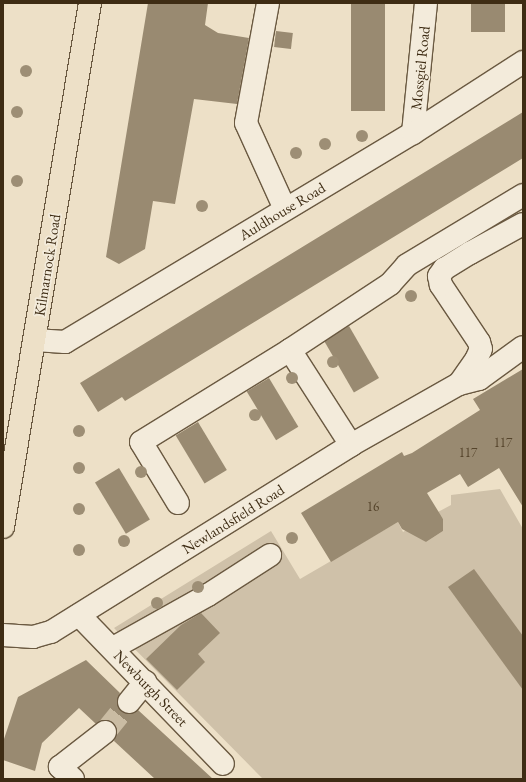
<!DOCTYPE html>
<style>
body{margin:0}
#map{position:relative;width:526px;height:782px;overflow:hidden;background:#ede0c7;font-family:"EB Garamond",serif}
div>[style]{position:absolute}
.green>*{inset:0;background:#cfc1a9}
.building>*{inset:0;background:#998a71;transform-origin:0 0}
.minor-tunnel>*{height:22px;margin-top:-11px;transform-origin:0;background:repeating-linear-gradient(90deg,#cabca3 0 22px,transparent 0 33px)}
.roads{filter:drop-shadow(1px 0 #6a5941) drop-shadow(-1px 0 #6a5941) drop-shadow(0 1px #6a5941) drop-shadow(0 -1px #6a5941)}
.minor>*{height:22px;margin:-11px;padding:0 11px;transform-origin:11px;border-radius:11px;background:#f3ebdb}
.major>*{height:22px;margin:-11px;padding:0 11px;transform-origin:11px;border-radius:11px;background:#ede0c7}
.trees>*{width:12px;height:12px;margin:-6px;border-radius:50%;background:#9d8e75}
span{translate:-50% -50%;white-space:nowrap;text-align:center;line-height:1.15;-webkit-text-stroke:3.5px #f3ebdb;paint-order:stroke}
.number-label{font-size:13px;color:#55442b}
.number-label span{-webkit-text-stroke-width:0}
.street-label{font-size:15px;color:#3e2c14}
.frame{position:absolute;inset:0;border:4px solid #3e2c14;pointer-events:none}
</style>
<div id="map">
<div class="green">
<div style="clip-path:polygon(500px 489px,523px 529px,523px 779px,263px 779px,114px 628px,271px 531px,300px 579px,398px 522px,403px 532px,410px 528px,426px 542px,443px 531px,443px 519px,438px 512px,451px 505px,451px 495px)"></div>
</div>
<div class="building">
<div style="clip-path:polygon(148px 3px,208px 3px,205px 25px,218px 33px,249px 38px,237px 104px,194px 99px,175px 204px,153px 201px,145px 249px,119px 264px,106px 257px)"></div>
<div style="left:351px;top:3px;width:34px;height:108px"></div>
<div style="left:471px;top:3px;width:34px;height:29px"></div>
<div style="left:276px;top:31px;width:17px;height:16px;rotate:7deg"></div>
<div style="clip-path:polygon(523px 112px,523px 158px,125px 401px,122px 397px,98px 412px,80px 383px)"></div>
<div style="left:349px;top:326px;width:60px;height:29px;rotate:60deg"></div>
<div style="clip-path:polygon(523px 369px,523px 507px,499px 468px,468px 487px,460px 474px,427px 493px,443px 519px,443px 531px,426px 542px,402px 529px,398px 522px,331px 562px,301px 513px,402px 452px,404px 456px,412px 453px,480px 410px,473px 399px)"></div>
<div style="left:269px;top:378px;width:57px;height:26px;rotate:59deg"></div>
<div style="left:198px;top:422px;width:56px;height:26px;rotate:59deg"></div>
<div style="left:119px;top:468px;width:60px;height:28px;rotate:59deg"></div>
<div style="clip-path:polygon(474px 569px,523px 636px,523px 690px,448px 587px)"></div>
<div style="clip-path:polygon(201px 613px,220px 633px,198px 654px,205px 662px,177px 690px,146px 659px,181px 625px)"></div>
<div style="clip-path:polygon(86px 660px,120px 693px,117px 701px,121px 711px,128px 714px,138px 710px,213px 779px,155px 779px,114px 741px,117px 731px,115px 724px,104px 720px,96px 724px,79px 708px,42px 743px,35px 771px,3px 760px,3px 742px,18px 697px)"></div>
</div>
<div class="minor-tunnel">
<div style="left:105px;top:732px;width:38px;rotate:-51deg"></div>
</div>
<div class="roads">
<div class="minor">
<div style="left:268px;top:3px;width:122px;rotate:100.4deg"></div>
<div style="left:246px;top:123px;width:94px;rotate:65.6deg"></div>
<div style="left:413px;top:133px;width:131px;rotate:-84.3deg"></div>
<div style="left:35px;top:340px;width:30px;rotate:4deg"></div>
<div style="left:65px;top:342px;width:406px;rotate:-31deg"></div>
<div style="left:413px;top:133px;width:131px;rotate:-32.8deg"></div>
<div style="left:290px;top:350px;width:113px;rotate:57.3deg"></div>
<div style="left:459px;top:384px;width:29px;rotate:-55deg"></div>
<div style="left:476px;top:360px;width:12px;rotate:-66deg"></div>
<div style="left:481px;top:349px;width:7px;rotate:-106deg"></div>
<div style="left:479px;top:342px;width:69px;rotate:-123.7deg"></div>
<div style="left:441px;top:285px;width:9px;rotate:-103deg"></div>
<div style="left:439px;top:276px;width:9px;rotate:-54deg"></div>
<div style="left:444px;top:269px;width:31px;rotate:-32deg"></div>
<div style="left:470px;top:253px;width:60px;rotate:-28.7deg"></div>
<div style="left:178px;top:503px;width:71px;rotate:-121.2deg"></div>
<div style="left:141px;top:442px;width:175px;rotate:-31.7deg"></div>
<div style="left:290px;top:350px;width:120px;rotate:-33.4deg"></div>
<div style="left:390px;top:284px;width:25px;rotate:-48deg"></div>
<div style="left:407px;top:265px;width:135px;rotate:-31.1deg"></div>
<div style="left:79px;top:615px;width:207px;rotate:46deg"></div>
<div style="left:3px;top:635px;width:30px;rotate:4deg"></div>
<div style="left:33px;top:637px;width:19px;rotate:-16deg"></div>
<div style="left:51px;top:632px;width:354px;rotate:-31.9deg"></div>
<div style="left:351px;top:445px;width:124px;rotate:-29.5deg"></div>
<div style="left:459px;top:384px;width:21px;rotate:-14deg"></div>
<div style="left:479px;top:379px;width:54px;rotate:-36deg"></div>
<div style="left:113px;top:648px;width:109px;rotate:-29.2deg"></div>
<div style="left:208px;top:595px;width:74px;rotate:-32.8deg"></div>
<div style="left:129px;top:702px;width:26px;rotate:-51deg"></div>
<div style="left:73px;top:779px;width:18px;rotate:-137deg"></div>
<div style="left:60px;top:767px;width:57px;rotate:-37.9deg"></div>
</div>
<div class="major">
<div style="left:3px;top:527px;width:531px;rotate:-80.57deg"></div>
</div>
</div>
<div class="trees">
<div style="left:26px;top:71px"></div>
<div style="left:17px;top:112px"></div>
<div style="left:362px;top:136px"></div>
<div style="left:325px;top:144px"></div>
<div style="left:296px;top:153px"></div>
<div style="left:17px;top:181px"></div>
<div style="left:202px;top:206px"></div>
<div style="left:411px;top:296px"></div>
<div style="left:333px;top:362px"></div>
<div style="left:292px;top:378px"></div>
<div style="left:255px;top:415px"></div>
<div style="left:79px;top:431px"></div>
<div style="left:79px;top:468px"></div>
<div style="left:141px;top:472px"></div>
<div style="left:79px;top:509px"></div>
<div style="left:292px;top:538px"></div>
<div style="left:124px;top:541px"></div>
<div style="left:79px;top:550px"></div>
<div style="left:198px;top:587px"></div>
<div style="left:157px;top:603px"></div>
</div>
<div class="number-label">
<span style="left:503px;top:443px">117</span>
<span style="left:468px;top:453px">117</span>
<span style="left:373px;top:507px">16</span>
</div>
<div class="street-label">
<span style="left:420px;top:68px;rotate:-84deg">Mossgiel Road</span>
<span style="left:282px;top:211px;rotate:-31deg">Auldhouse Road</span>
<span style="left:47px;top:265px;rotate:-81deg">Kilmarnock Road</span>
<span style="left:233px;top:519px;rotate:-32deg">Newlandsfield Road</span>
<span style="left:151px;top:688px;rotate:46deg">Newburgh Street</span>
</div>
<div class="frame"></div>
</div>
